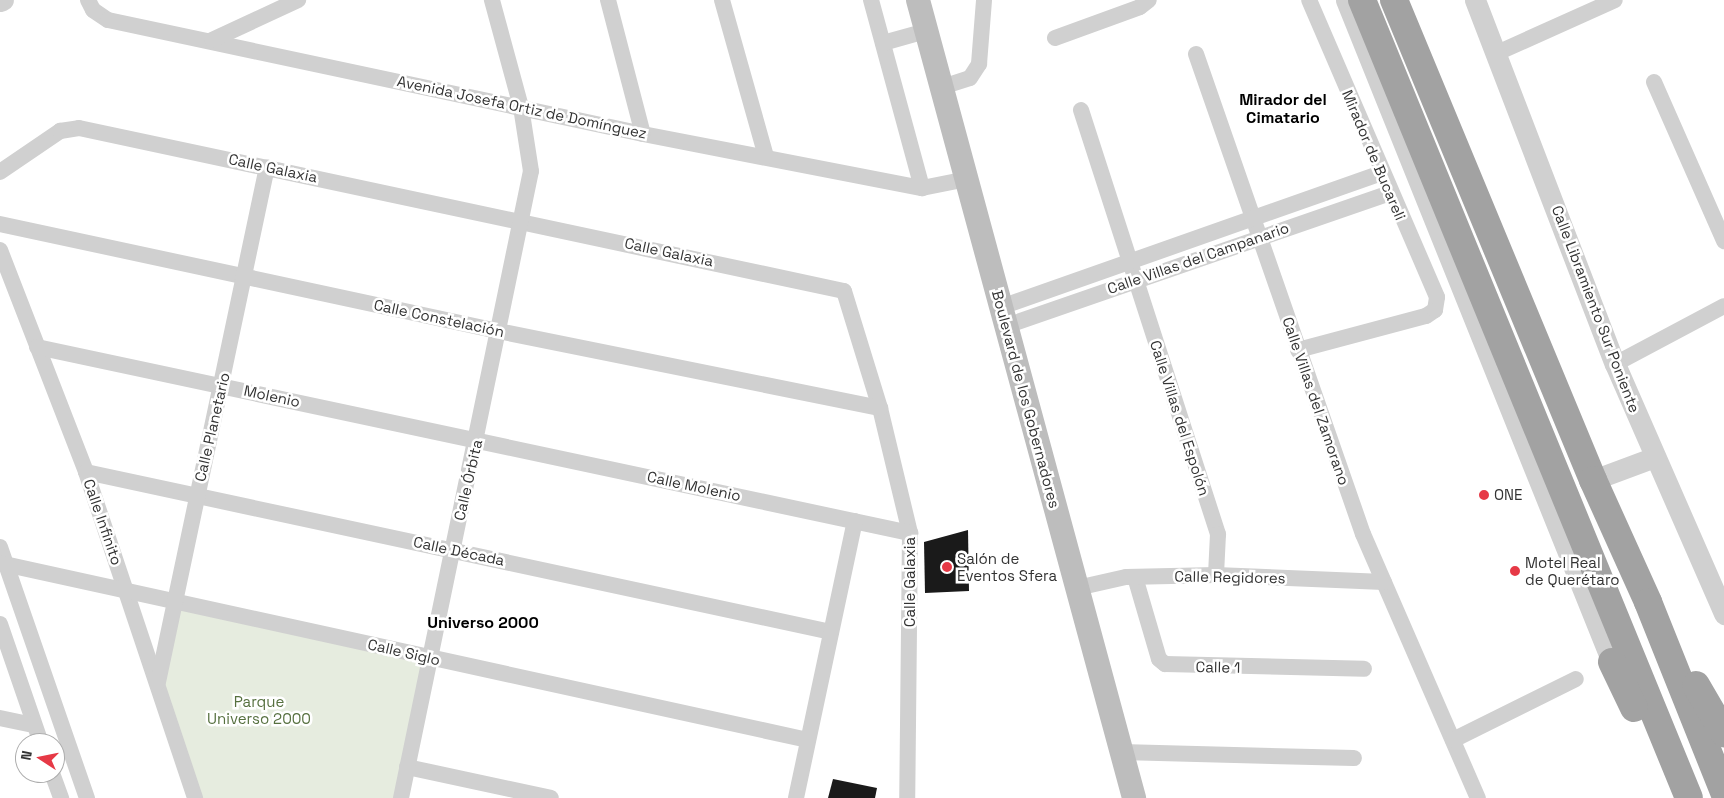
<!DOCTYPE html>
<meta charset="utf-8">
<style>
body{margin:0}
#map{position:relative;width:1724px;height:798px;overflow:hidden;background:#fff;font-family:"Space Grotesk",sans-serif}
div>[style]{position:absolute}
.green>*{inset:0;background:#e6ecdf}
.building>*{inset:0;background:#1a1a1a}
.minor>*{height:16px;margin:-8px;padding:0 8px;transform-origin:8px;border-radius:8px;background:#d0d0d0}
.tertiary>*{height:21px;margin:-10.5px;padding:0 10.5px;transform-origin:10.5px;border-radius:10.5px;background:#d0d0d0}
.secondary>*{height:24px;margin:-12px;padding:0 12px;transform-origin:12px;border-radius:12px;background:#bdbdbd}
.trunk>*{height:28px;margin:-14px;padding:0 14px;transform-origin:14px;border-radius:14px;background:#a2a2a2}
.dots>*{width:14px;height:14px;translate:-50% -50%;box-sizing:border-box;border:2px solid #fff;border-radius:50%}
span{translate:-50% -50%;white-space:nowrap;text-align:center;line-height:1.15;-webkit-text-stroke:5px #fff;paint-order:stroke}
.street-label{font-size:15px;color:#333}
.poi-label{font-size:15px;color:#333}
.left{translate:0 -50%;text-align:left}
.park-label{font-size:15px;color:#56703f}
.neighbourhood-label{font-size:16px;color:#000;font-weight:700}
.north{position:absolute;left:15px;top:733px;width:50px;height:50px;box-sizing:border-box;background:#fff;border:1px solid #adadad;border-radius:50%;rotate:281deg;font-size:14px;font-weight:700;line-height:20px;text-align:center;color:#333}
.north::after{content:'';display:block;margin:auto;width:18px;height:22px;background:#e63946;clip-path:polygon(50% 0,100% 100%,50% 72%,0 100%)}
</style>
<div id="map">
<div class="green">
<div style="clip-path:polygon(174px 601px,430px 658px,401px 798px,195px 798px,157px 687px)"></div>
</div>
<div class="building">
<div style="clip-path:polygon(968px 530px,969px 591px,925px 593px,924px 542px)"></div>
<div style="clip-path:polygon(833px 779px,877px 788px,875px 798px,828px 798px)"></div>
</div>
<div class="minor">
<div style="left:88px;top:0;width:11px;rotate:63deg"></div>
<div style="left:93px;top:10px;width:18px;rotate:34deg"></div>
<div style="left:108px;top:20px;width:547px;rotate:12.03deg"></div>
<div style="left:643px;top:134px;width:284px;rotate:11deg"></div>
<div style="left:922px;top:188px;width:46px;rotate:-11.3deg"></div>
<div style="left:608px;top:0;width:138px;rotate:75.4deg"></div>
<div style="left:722px;top:0;width:163px;rotate:74.3deg"></div>
<div style="left:871px;top:0;width:195px;rotate:74.8deg"></div>
<div style="left:1055px;top:38px;width:90px;rotate:-20deg"></div>
<div style="left:1140px;top:7px;width:11px;rotate:-38deg"></div>
<div style="left:212px;top:40px;width:95px;rotate:-24.9deg"></div>
<div style="left:883px;top:43px;width:45px;rotate:-15.6deg"></div>
<div style="left:1497px;top:53px;width:129px;rotate:-24.2deg"></div>
<div style="left:1196px;top:54px;width:508px;rotate:70.82deg"></div>
<div style="left:1363px;top:534px;width:288px;rotate:66.5deg"></div>
<div style="left:1654px;top:82px;width:174px;rotate:66.2deg"></div>
<div style="left:942px;top:87px;width:29px;rotate:-18deg"></div>
<div style="left:970px;top:78px;width:17px;rotate:-57deg"></div>
<div style="left:979px;top:64px;width:64px;rotate:-85.5deg"></div>
<div style="left:1081px;top:110px;width:446px;rotate:72.1deg"></div>
<div style="left:1218px;top:534px;width:41px;rotate:92.8deg"></div>
<div style="left:0;top:172px;width:73px;rotate:-34.3deg"></div>
<div style="left:60px;top:131px;width:19px;rotate:-9deg"></div>
<div style="left:79px;top:128px;width:782px;rotate:12.03deg"></div>
<div style="left:844px;top:291px;width:122px;rotate:72.9deg"></div>
<div style="left:880px;top:408px;width:129px;rotate:76.5deg"></div>
<div style="left:910px;top:533px;width:265px;rotate:90.6deg"></div>
<div style="left:0;top:224px;width:509px;rotate:12.13deg"></div>
<div style="left:498px;top:331px;width:390px;rotate:11.4deg"></div>
<div style="left:0;top:250px;width:238px;rotate:68.8deg"></div>
<div style="left:86px;top:472px;width:344px;rotate:71.5deg"></div>
<div style="left:1001px;top:307px;width:403px;rotate:-19.4deg"></div>
<div style="left:1006px;top:326px;width:406px;rotate:-19.1deg"></div>
<div style="left:37px;top:347px;width:893px;rotate:12.03deg"></div>
<div style="left:1298px;top:350px;width:132px;rotate:-14.9deg"></div>
<div style="left:1426px;top:316px;width:11px;rotate:-34deg"></div>
<div style="left:1435px;top:310px;width:13px;rotate:-81deg"></div>
<div style="left:1437px;top:297px;width:323px;rotate:-113.3deg"></div>
<div style="left:1615px;top:364px;width:123px;rotate:-28deg"></div>
<div style="left:86px;top:472px;width:762px;rotate:12.12deg"></div>
<div style="left:0;top:547px;width:266px;rotate:70.9deg"></div>
<div style="left:0;top:563px;width:827px;rotate:12.36deg"></div>
<div style="left:1135px;top:577px;width:85px;rotate:73.7deg"></div>
<div style="left:1159px;top:659px;width:8px;rotate:40deg"></div>
<div style="left:1165px;top:664px;width:199px;rotate:1.4deg"></div>
<div style="left:1077px;top:588px;width:50px;rotate:-12.7deg"></div>
<div style="left:1126px;top:577px;width:90px;rotate:-1.3deg"></div>
<div style="left:1216px;top:575px;width:168px;rotate:2.4deg"></div>
<div style="left:0;top:624px;width:126px;rotate:71deg"></div>
<div style="left:158px;top:682px;width:526px;rotate:-78.05deg"></div>
<div style="left:0;top:718px;width:35px;rotate:12deg"></div>
<div style="left:1453px;top:740px;width:137px;rotate:-26.4deg"></div>
<div style="left:1121px;top:752px;width:233px;rotate:1.5deg"></div>
<div style="left:407px;top:767px;width:147px;rotate:12.1deg"></div>
<div style="left:52px;top:773px;width:27px;rotate:70deg"></div>
<div style="left:401px;top:798px;width:640px;rotate:-78.29deg"></div>
<div style="left:531px;top:171px;width:65px;rotate:-98.9deg"></div>
<div style="left:521px;top:107px;width:111px;rotate:-105.2deg"></div>
<div style="left:796px;top:798px;width:283px;rotate:-78deg"></div>
</div>
<div class="tertiary">
<div style="left:1346px;top:0;width:713px;rotate:68.11deg"></div>
<div style="left:1475px;top:0;width:390px;rotate:69deg"></div>
<div style="left:1615px;top:364px;width:273px;rotate:66.4deg"></div>
<div style="left:0;top:1px;width:3px;rotate:-18deg"></div>
<div style="left:1593px;top:480px;width:66px;rotate:-20.4deg"></div>
</div>
<div class="secondary">
<div style="left:918px;top:0;width:827px;rotate:74.85deg"></div>
</div>
<div class="trunk">
<div style="left:1362px;top:0;width:862px;rotate:67.72deg"></div>
<div style="left:1394px;top:0;width:520px;rotate:67.48deg"></div>
<div style="left:1593px;top:480px;width:134px;rotate:65.7deg"></div>
<div style="left:1648px;top:602px;width:205px;rotate:68.2deg"></div>
<div style="left:1612px;top:662px;width:51px;rotate:64.4deg"></div>
<div style="left:1696px;top:685px;width:56px;rotate:59.7deg"></div>
</div>
<div class="dots">
<div style="left:1484px;top:495px;background:#e63946"></div>
<div style="left:947px;top:567px;background:#e63946"></div>
<div style="left:1515px;top:571px;background:#e63946"></div>
</div>
<div class="street-label">
<span style="left:522px;top:107px;rotate:12deg">Avenida Josefa Ortiz de Domínguez</span>
<span style="left:1374px;top:155px;rotate:67deg">Mirador de Bucareli</span>
<span style="left:273px;top:168px;rotate:12deg">Calle Galaxia</span>
<span style="left:669px;top:252px;rotate:12deg">Calle Galaxia</span>
<span style="left:1198px;top:258px;rotate:-19deg">Calle Villas del Campanario</span>
<span style="left:1596px;top:309px;rotate:69deg">Calle Libramiento Sur Poniente</span>
<span style="left:439px;top:318px;rotate:12deg">Calle Constelación</span>
<span style="left:272px;top:396px;rotate:12deg">Molenio</span>
<span style="left:1026px;top:399px;rotate:75deg">Boulevard de los Gobernadores</span>
<span style="left:1316px;top:401px;rotate:71deg">Calle Villas del Zamorano</span>
<span style="left:1180px;top:418px;rotate:72deg">Calle Villas del Espolón</span>
<span style="left:212px;top:427px;rotate:-77deg">Calle Planetario</span>
<span style="left:468px;top:480px;rotate:-77deg">Calle Órbita</span>
<span style="left:694px;top:486px;rotate:12deg">Calle Molenio</span>
<span style="left:103px;top:522px;rotate:71deg">Calle Infinito</span>
<span style="left:459px;top:551px;rotate:12deg">Calle Década</span>
<span style="left:1230px;top:577px;rotate:1deg">Calle Regidores</span>
<span style="left:910px;top:582px;rotate:-90deg">Calle Galaxia</span>
<span style="left:404px;top:652px;rotate:13deg">Calle Siglo</span>
<span style="left:1218px;top:667px;rotate:1deg">Calle 1</span>
</div>
<div class="poi-label">
<span class="left" style="left:1494px;top:495px">ONE</span>
<span class="left" style="left:957px;top:567px">Salón de<br>Eventos Sfera</span>
<span class="left" style="left:1525px;top:571px">Motel Real<br>de Querétaro</span>
</div>
<div class="park-label">
<span style="left:259px;top:710px">Parque<br>Universo 2000</span>
</div>
<div class="neighbourhood-label">
<span style="left:1283px;top:109px">Mirador del<br>Cimatario</span>
<span style="left:483px;top:623px">Universo 2000</span>
</div>
<div class="north">N</div>
</div>
